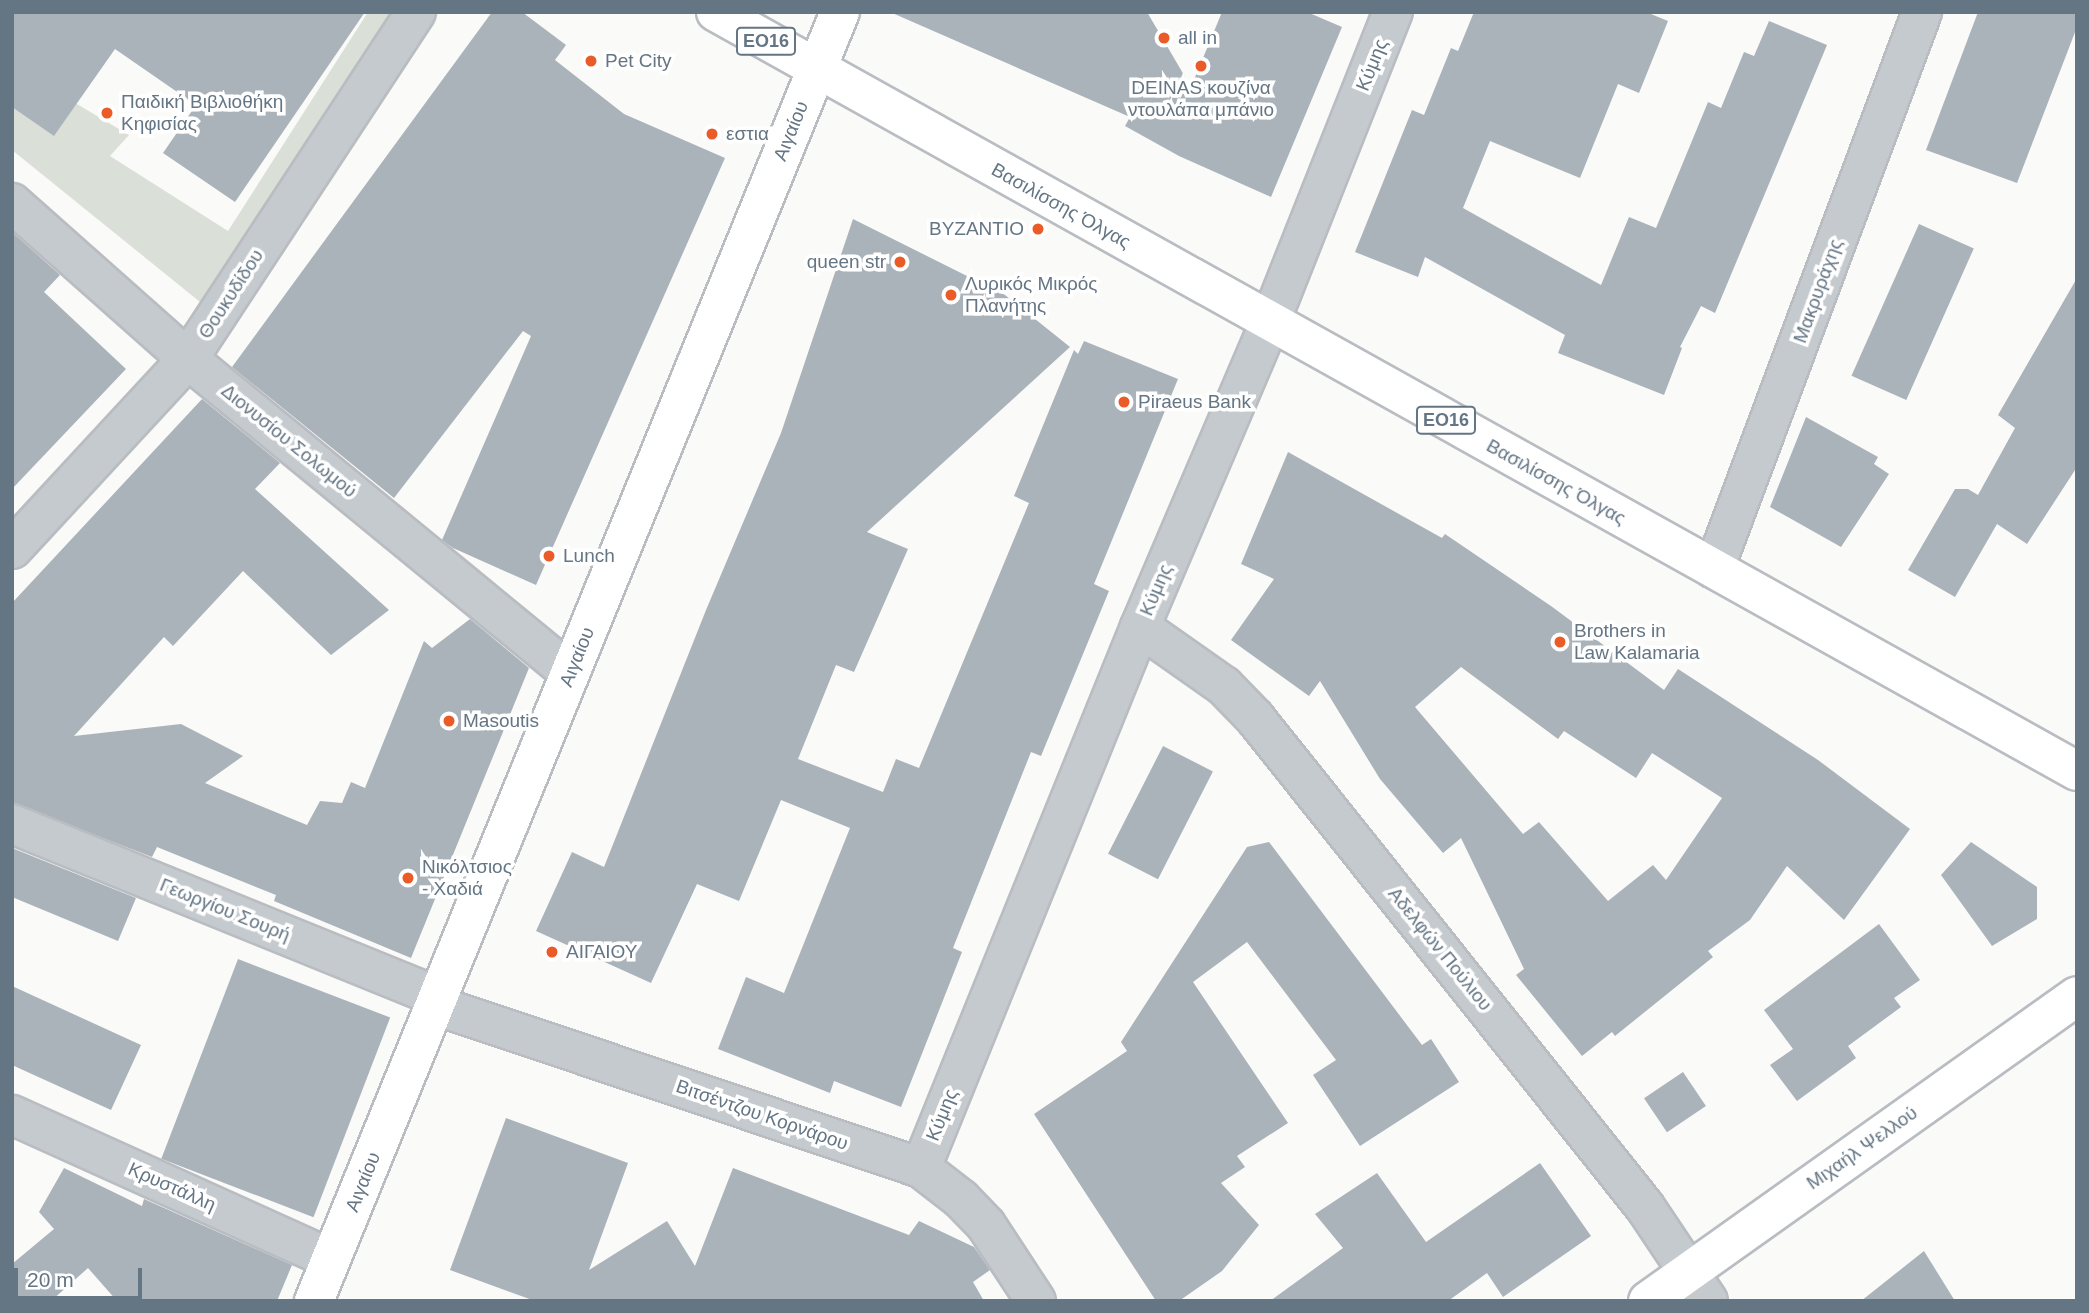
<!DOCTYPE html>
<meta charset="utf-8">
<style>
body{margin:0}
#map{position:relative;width:2089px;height:1313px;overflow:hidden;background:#fafaf8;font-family:Helvetica,sans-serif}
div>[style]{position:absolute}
.green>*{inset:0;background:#dae0d7}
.building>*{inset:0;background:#aab3ba;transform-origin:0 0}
.roads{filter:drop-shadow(2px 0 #b9bdc2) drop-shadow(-2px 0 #b9bdc2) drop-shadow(0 2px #b9bdc2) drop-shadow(0 -2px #b9bdc2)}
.minor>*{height:38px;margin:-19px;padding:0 19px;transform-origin:19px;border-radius:19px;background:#c5cace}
.major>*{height:38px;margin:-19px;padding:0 19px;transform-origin:19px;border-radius:19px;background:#fff}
.dots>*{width:19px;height:19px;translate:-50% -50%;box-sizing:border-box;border:4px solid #fff;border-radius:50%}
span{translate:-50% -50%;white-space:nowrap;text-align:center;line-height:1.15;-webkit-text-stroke:7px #fff;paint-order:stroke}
.shield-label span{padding:2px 5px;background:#fff;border:2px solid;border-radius:5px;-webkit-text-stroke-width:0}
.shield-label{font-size:18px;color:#647584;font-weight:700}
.poi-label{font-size:19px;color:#647584}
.left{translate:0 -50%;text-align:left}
.right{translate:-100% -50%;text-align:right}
.street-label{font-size:19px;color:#647584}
.frame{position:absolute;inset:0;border:14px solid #647584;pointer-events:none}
.scale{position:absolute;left:14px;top:1268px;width:128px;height:32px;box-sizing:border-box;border:4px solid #647584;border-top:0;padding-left:9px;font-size:21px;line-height:24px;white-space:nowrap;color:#647584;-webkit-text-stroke:5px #fff;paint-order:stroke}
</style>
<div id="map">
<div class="green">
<div style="clip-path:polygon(368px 12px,421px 12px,205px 306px,12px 150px,12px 106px,35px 79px,129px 135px,110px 156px,228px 231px)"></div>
</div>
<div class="building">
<div style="clip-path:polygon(12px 12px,365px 12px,235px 202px,163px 153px,196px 105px,115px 49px,54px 136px,12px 107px)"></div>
<div style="clip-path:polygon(492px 12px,522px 12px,566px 45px,555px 60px,624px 114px,725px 158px,536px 585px,453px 548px,442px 540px,531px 336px,523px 331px,394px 498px,232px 367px)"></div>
<div style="clip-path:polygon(890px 12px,1147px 12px,1191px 87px,1222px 12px,1307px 12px,1342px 27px,1271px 197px,1179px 156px,1125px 126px,1130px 117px)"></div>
<div style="clip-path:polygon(1474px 12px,1646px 12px,1668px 21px,1639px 93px,1618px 84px,1580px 178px,1490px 141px,1463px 208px,1601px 285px,1629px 217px,1656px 228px,1708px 102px,1721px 108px,1744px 52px,1754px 56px,1769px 21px,1827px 45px,1715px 313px,1701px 306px,1680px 347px,1682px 348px,1664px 395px,1558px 353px,1565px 335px,1425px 257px,1418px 277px,1355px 252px,1412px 110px,1424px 115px,1451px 48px,1458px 51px)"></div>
<div style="clip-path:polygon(1978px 12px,2077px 12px,2077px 27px,2017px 183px,1926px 150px)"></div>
<div style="clip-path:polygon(853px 219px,1005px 295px,1070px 347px,867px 532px,908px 549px,854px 672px,836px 665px,798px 759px,883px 792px,896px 759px,919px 768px,1029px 503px,1014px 496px,1074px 350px,1078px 354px,1084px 341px,1178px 379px,1094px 584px,1109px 591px,1041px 756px,1031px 752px,953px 948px,962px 952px,901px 1107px,834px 1081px,830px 1093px,718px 1049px,746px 977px,784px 993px,850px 828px,781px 800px,739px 901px,697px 884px,651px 983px,536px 931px,572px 852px,604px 867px,706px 610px,781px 433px)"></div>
<div style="left:1919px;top:224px;width:60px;height:166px;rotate:24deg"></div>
<div style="clip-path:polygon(12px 232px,60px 275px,44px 292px,126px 369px,12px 489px)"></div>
<div style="clip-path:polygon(2077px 278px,2077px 467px,2027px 544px,1997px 524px,1955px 597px,1908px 570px,1955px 489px,1968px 489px,1978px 495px,2015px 428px,1998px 415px)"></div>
<div style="clip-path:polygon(202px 399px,280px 463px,255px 489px,389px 610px,331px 655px,243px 571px,173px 646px,164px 637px,74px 736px,181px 724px,243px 756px,205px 783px,307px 825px,320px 801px,342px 803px,351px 782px,365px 788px,424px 641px,432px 648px,470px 619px,529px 668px,411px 958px,274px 901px,276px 895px,157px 847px,152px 857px,12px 803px,12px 603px)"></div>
<div style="clip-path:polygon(1806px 417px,1878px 457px,1874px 464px,1889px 474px,1841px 547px,1770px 507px)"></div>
<div style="clip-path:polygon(evenodd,1288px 452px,1442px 538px,1445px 534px,1551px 606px,1664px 690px,1678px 669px,1818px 760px,1910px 829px,1844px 920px,1787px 866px,1750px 920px,1708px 951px,1713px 957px,1615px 1036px,1612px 1032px,1582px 1056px,1516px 975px,1524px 969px,1461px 838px,1443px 853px,1380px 779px,1320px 681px,1309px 696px,1231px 640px,1274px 579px,1241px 564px,1288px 452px,1461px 667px,1558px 739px,1564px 731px,1636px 778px,1652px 753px,1722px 798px,1666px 880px,1653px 865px,1608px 901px,1539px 822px,1523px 834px,1415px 707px,1461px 667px)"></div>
<div style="left:1163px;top:746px;width:56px;height:121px;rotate:27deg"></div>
<div style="clip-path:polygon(1269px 842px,1422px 1045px,1431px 1039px,1459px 1082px,1360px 1146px,1313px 1075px,1336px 1060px,1247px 942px,1193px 982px,1288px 1123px,1237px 1156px,1245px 1167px,1221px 1183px,1259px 1225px,1222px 1271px,1179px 1301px,1156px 1301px,1034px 1114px,1127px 1051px,1121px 1042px,1247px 847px)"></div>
<div style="clip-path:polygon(1971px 842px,2037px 887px,2037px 919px,1992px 946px,1941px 875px)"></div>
<div style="clip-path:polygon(12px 848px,136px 898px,118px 941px,12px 897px)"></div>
<div style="clip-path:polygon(1879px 924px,1920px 980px,1894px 998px,1901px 1007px,1848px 1046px,1856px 1058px,1797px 1101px,1770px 1065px,1793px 1049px,1764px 1010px)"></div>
<div style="left:238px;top:959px;width:163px;height:214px;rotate:21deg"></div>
<div style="clip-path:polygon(12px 986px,141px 1045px,111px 1110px,12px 1065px)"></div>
<div style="left:1683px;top:1072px;width:41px;height:47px;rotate:56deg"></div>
<div style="clip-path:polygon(506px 1118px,628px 1163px,589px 1270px,667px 1221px,695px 1266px,733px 1168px,909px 1235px,919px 1221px,974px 1247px,990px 1270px,973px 1282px,984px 1301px,535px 1301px,450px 1270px)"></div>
<div style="clip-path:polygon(1540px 1163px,1591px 1236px,1503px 1297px,1487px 1273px,1448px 1301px,1270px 1301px,1343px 1248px,1315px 1214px,1377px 1173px,1426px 1242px)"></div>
<div style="clip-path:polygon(64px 1168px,142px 1206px,144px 1199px,292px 1265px,277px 1301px,117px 1301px,88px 1268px,51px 1301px,12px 1301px,12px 1264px,54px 1229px,39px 1212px)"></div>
<div style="clip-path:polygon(1924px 1251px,1955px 1301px,1861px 1301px)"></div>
</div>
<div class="roads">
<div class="minor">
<div style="left:12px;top:203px;width:235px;rotate:41.6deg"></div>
<div style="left:188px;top:359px;width:494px;rotate:39.4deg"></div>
<div style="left:12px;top:549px;width:259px;rotate:-47.2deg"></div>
<div style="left:188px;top:359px;width:415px;rotate:-56.7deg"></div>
<div style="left:1714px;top:569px;width:595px;rotate:-69.52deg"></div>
<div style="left:1140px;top:627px;width:103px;rotate:35.1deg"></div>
<div style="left:1224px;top:686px;width:45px;rotate:45.9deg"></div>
<div style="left:1255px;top:718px;width:625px;rotate:51.43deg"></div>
<div style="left:1645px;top:1207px;width:113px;rotate:56.2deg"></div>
<div style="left:12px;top:824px;width:460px;rotate:22.1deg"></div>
<div style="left:435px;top:1005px;width:513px;rotate:18.54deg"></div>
<div style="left:921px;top:1168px;width:51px;rotate:37.8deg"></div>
<div style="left:961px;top:1199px;width:36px;rotate:46deg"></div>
<div style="left:986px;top:1225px;width:91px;rotate:56.7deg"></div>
<div style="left:12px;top:1115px;width:350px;rotate:24.3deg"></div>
<div style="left:921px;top:1168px;width:584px;rotate:-67.96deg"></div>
<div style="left:1140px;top:627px;width:332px;rotate:-66.9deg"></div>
<div style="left:1270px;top:322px;width:334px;rotate:-68.4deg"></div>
</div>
<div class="major">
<div style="left:716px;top:12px;width:1558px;rotate:29.15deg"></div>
<div style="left:314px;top:1301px;width:1392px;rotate:-67.8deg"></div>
<div style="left:1648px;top:1301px;width:526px;rotate:-35.41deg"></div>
</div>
</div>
<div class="dots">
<div style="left:1164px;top:38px;background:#ea5b28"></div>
<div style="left:591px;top:61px;background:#ea5b28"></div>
<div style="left:1201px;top:66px;background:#ea5b28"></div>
<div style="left:107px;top:113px;background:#ea5b28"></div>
<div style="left:712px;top:134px;background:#ea5b28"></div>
<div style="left:1038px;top:229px;background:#ea5b28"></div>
<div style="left:900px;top:262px;background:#ea5b28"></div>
<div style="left:951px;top:295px;background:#ea5b28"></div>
<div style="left:1124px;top:402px;background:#ea5b28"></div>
<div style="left:549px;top:556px;background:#ea5b28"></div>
<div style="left:1560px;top:642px;background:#ea5b28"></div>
<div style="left:449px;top:721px;background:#ea5b28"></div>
<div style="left:408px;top:878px;background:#ea5b28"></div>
<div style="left:552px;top:952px;background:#ea5b28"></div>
</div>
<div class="shield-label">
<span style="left:766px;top:41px">ΕΟ16</span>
<span style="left:1446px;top:420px">ΕΟ16</span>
</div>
<div class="poi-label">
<span class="left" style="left:1178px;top:38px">all in</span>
<span class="left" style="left:605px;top:61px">Pet City</span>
<span style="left:1201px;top:99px">DEINAS κουζίνα<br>ντουλάπα μπάνιο</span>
<span class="left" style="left:121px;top:113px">Παιδική Βιβλιοθήκη<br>Κηφισίας</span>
<span class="left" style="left:726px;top:134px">εστια</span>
<span class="right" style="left:1024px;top:229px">ΒΥΖΑΝΤΙΟ</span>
<span class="right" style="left:886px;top:262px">queen str</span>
<span class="left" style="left:965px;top:295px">Λυρικός Μικρός<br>Πλανήτης</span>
<span class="left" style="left:1138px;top:402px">Piraeus Bank</span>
<span class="left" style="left:563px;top:556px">Lunch</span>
<span class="left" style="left:1574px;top:642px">Brothers in<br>Law Kalamaria</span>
<span class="left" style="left:463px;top:721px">Masoutis</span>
<span class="left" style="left:422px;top:878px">Νικόλτσιος<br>- Χαδιά</span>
<span class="left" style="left:566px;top:952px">ΑΙΓΑΙΟΥ</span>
</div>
<div class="street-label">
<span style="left:1372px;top:65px;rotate:-68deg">Κύμης</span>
<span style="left:791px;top:131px;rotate:-68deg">Αιγαίου</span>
<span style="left:1061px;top:206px;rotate:29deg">Βασιλίσσης Όλγας</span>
<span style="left:1818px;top:291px;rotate:-70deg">Μακρυράχης</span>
<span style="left:231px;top:294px;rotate:-57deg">Θουκυδίδου</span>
<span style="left:289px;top:441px;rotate:39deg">Διονυσίου Σολωμού</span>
<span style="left:1556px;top:482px;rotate:29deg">Βασιλίσσης Όλγας</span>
<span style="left:1156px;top:590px;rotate:-67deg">Κύμης</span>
<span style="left:577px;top:657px;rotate:-68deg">Αιγαίου</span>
<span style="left:225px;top:910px;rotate:22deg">Γεωργίου Σουρή</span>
<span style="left:1440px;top:949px;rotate:51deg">Αδελφών Πούλιου</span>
<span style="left:762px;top:1115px;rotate:19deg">Βιτσέντζου Κορνάρου</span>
<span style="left:942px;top:1115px;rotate:-68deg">Κύμης</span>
<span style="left:1862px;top:1148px;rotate:-35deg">Μιχαήλ Ψελλού</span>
<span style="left:363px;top:1182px;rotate:-68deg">Αιγαίου</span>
<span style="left:172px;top:1187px;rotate:24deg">Κρυστάλλη</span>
</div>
<div class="frame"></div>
<div class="scale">20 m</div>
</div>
